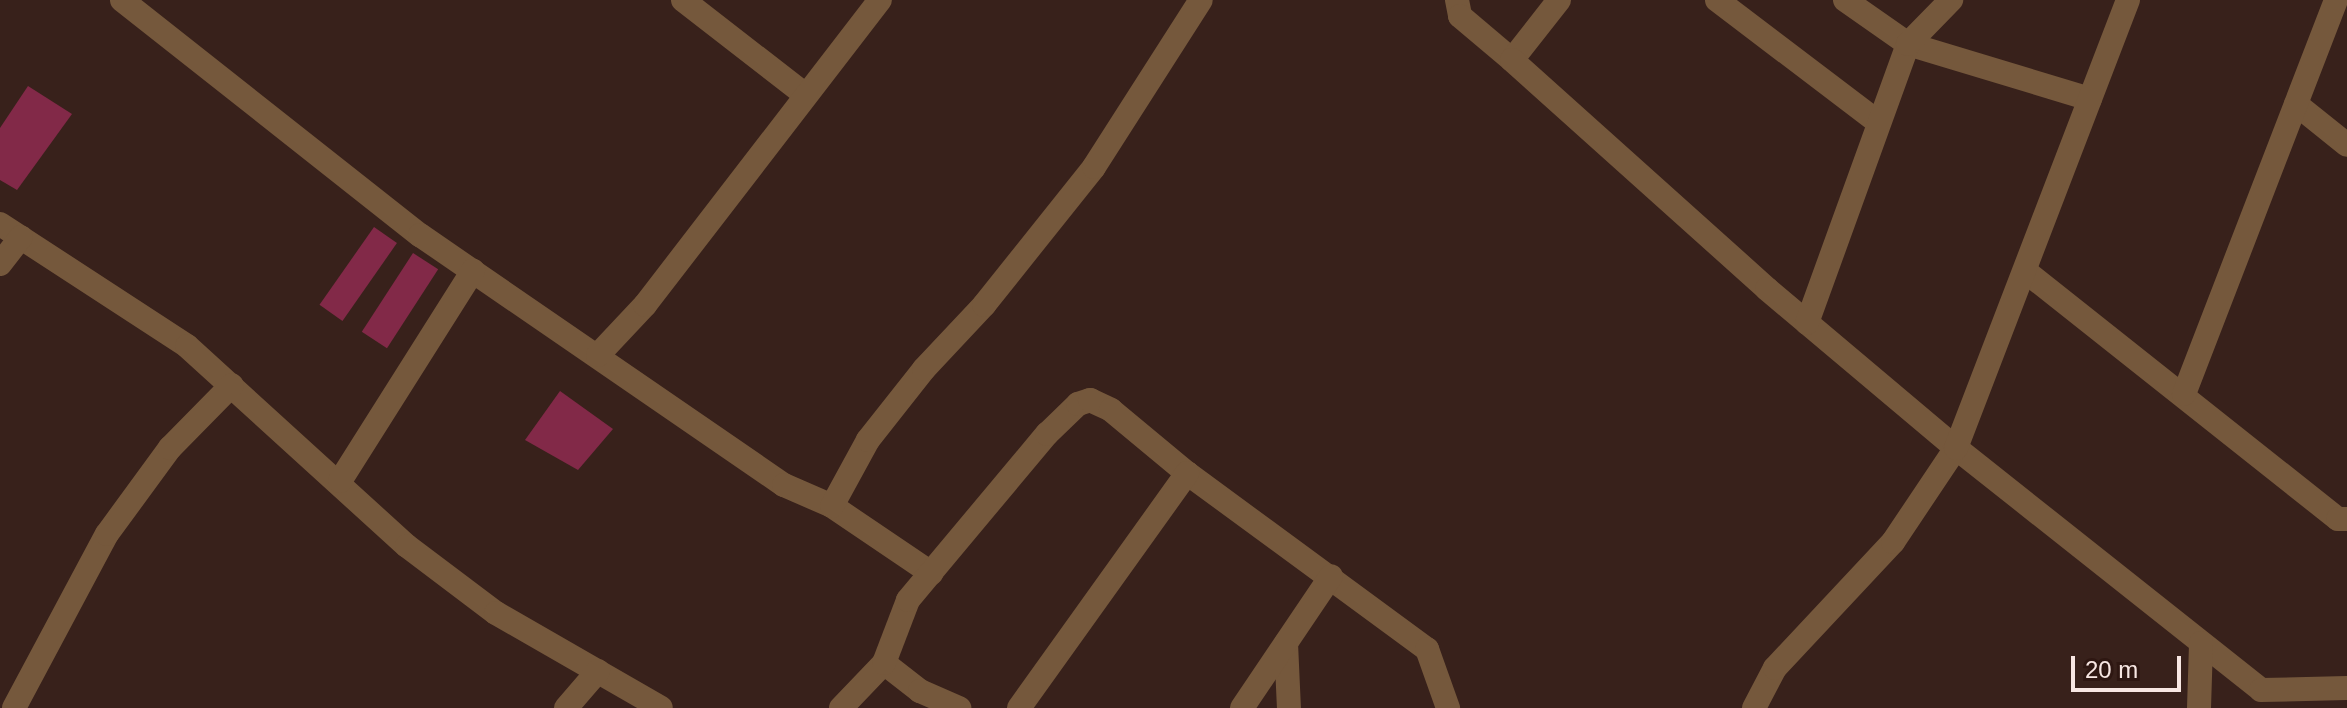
<!DOCTYPE html>
<style>
body{margin:0}
#map{position:relative;width:2347px;height:708px;overflow:hidden;background:#38211b;font-family:Helvetica,sans-serif}
div>[style]{position:absolute}
.building>*{inset:0;background:#822948;transform-origin:0 0}
.street>*{height:24px;margin:-12px;padding:0 12px;transform-origin:12px;border-radius:12px;background:#75583c}
span{translate:-50% -50%;white-space:nowrap;text-align:center;line-height:1.15;-webkit-text-stroke:8px #2e1712;paint-order:stroke}
.scale{position:absolute;left:2071px;top:656px;width:110px;height:36px;box-sizing:border-box;border:4px solid #f8e7e3;border-top:0;padding-left:10px;font-size:24px;line-height:28px;white-space:nowrap;color:#f8e7e3;-webkit-text-stroke:6px #2e1712;paint-order:stroke}
</style>
<div id="map">
<div class="building">
<div style="clip-path:polygon(28px 86px,72px 114px,17px 190px,0 180px,0 128px)"></div>
<div style="left:374px;top:227px;width:28px;height:95px;rotate:35deg"></div>
<div style="left:413px;top:253px;width:30px;height:94px;rotate:33deg"></div>
<div style="clip-path:polygon(560px 391px,613px 429px,578px 470px,525px 440px)"></div>
</div>
<div class="street">
<div style="left:122px;top:0;width:380px;rotate:38.3deg"></div>
<div style="left:420px;top:235px;width:442px;rotate:34.5deg"></div>
<div style="left:784px;top:485px;width:52px;rotate:23.6deg"></div>
<div style="left:832px;top:506px;width:120px;rotate:34.1deg"></div>
<div style="left:683px;top:0;width:153px;rotate:37.8deg"></div>
<div style="left:1457px;top:0;width:16px;rotate:79deg"></div>
<div style="left:1460px;top:16px;width:68px;rotate:40.2deg"></div>
<div style="left:1559px;top:0;width:76px;rotate:128.1deg"></div>
<div style="left:1512px;top:60px;width:343px;rotate:41.9deg"></div>
<div style="left:1767px;top:289px;width:247px;rotate:40.1deg"></div>
<div style="left:1956px;top:448px;width:389px;rotate:38.4deg"></div>
<div style="left:2261px;top:690px;width:86px;rotate:-1.3deg"></div>
<div style="left:1717px;top:0;width:202px;rotate:37.2deg"></div>
<div style="left:1845px;top:0;width:77px;rotate:34.9deg"></div>
<div style="left:1908px;top:44px;width:190px;rotate:16.8deg"></div>
<div style="left:2296px;top:104px;width:65px;rotate:38.8deg"></div>
<div style="left:0;top:224px;width:223px;rotate:33.1deg"></div>
<div style="left:187px;top:346px;width:297px;rotate:42.3deg"></div>
<div style="left:407px;top:546px;width:111px;rotate:37deg"></div>
<div style="left:496px;top:613px;width:190px;rotate:29.9deg"></div>
<div style="left:0;top:264px;width:34px;rotate:-52deg"></div>
<div style="left:2025px;top:271px;width:399px;rotate:38.4deg"></div>
<div style="left:2338px;top:519px;width:9px"></div>
<div style="left:1807px;top:323px;width:297px;rotate:-70.1deg"></div>
<div style="left:1908px;top:44px;width:62px;rotate:-45.7deg"></div>
<div style="left:598px;top:355px;width:69px;rotate:-46.8deg"></div>
<div style="left:645px;top:305px;width:385px;rotate:-52.4deg"></div>
<div style="left:2184px;top:394px;width:422px;rotate:-68.9deg"></div>
<div style="left:340px;top:481px;width:249px;rotate:-57.7deg"></div>
<div style="left:832px;top:506px;width:75px;rotate:-61.4deg"></div>
<div style="left:868px;top:440px;width:90px;rotate:-51.7deg"></div>
<div style="left:924px;top:369px;width:88px;rotate:-46.8deg"></div>
<div style="left:984px;top:305px;width:176px;rotate:-51.4deg"></div>
<div style="left:1094px;top:167px;width:198px;rotate:-57.4deg"></div>
<div style="left:1286px;top:643px;width:65px;rotate:87.4deg"></div>
<div style="left:884px;top:663px;width:46px;rotate:37.9deg"></div>
<div style="left:920px;top:691px;width:43px;rotate:23.6deg"></div>
<div style="left:14px;top:708px;width:197px;rotate:-61.9deg"></div>
<div style="left:107px;top:534px;width:107px;rotate:-53.8deg"></div>
<div style="left:170px;top:448px;width:88px;rotate:-45.5deg"></div>
<div style="left:566px;top:708px;width:49px;rotate:-49.1deg"></div>
<div style="left:841px;top:708px;width:62px;rotate:-46.3deg"></div>
<div style="left:884px;top:663px;width:67px;rotate:-69.1deg"></div>
<div style="left:908px;top:600px;width:217px;rotate:-50.1deg"></div>
<div style="left:1047px;top:434px;width:43px;rotate:-44.1deg"></div>
<div style="left:1078px;top:404px;width:13px;rotate:-18deg"></div>
<div style="left:1090px;top:400px;width:23px;rotate:25deg"></div>
<div style="left:1111px;top:410px;width:99px;rotate:39.7deg"></div>
<div style="left:1187px;top:473px;width:298px;rotate:36.3deg"></div>
<div style="left:1427px;top:649px;width:63px;rotate:70.4deg"></div>
<div style="left:1019px;top:708px;width:289px;rotate:-54.4deg"></div>
<div style="left:1242px;top:708px;width:159px;rotate:-56deg"></div>
<div style="left:1754px;top:708px;width:45px;rotate:-62.3deg"></div>
<div style="left:1775px;top:668px;width:173px;rotate:-46.9deg"></div>
<div style="left:1893px;top:542px;width:113px;rotate:-56.2deg"></div>
<div style="left:1956px;top:448px;width:480px;rotate:-69deg"></div>
<div style="left:2199px;top:708px;width:65px;rotate:-88.2deg"></div>
</div>
<div class="scale">20 m</div>
</div>
